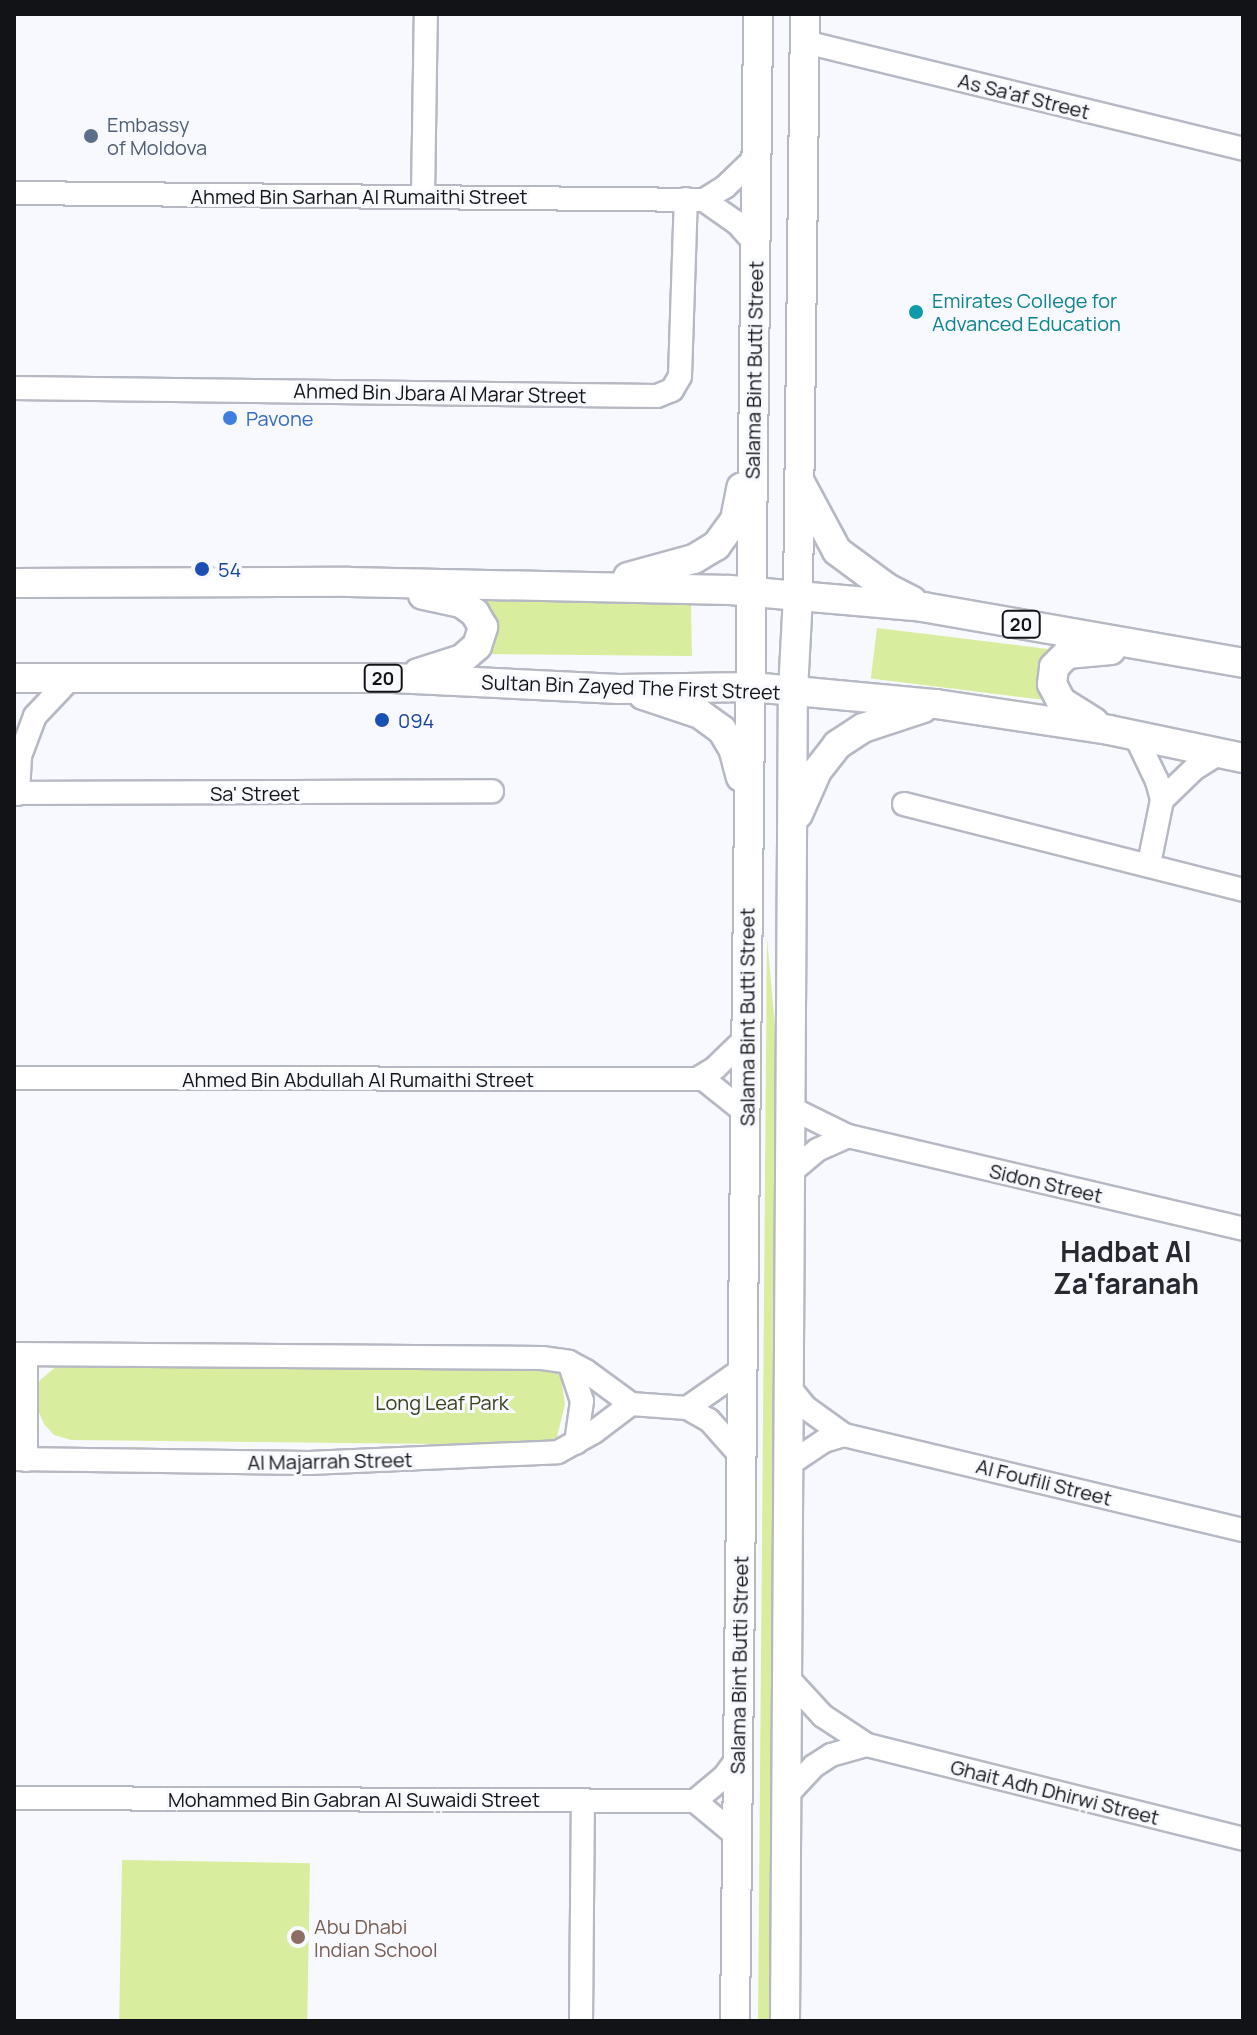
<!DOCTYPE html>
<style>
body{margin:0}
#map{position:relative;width:1257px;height:2035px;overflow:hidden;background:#f7f9fe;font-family:Manrope,sans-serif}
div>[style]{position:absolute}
.green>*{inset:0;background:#d8ed9d;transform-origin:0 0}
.roads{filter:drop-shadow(2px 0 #b6b9c4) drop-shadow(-2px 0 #b6b9c4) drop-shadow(0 2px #b6b9c4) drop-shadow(0 -2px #b6b9c4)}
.minor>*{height:22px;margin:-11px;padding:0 11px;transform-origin:11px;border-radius:11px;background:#fff}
.major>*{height:28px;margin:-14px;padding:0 14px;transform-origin:14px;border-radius:14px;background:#fff}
.dots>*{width:22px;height:22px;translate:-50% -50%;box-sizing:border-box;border:4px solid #f7f9fe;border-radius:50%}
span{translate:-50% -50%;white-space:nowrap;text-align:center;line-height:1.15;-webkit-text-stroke:6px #f7f9fe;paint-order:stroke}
.shield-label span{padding:2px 6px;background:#f7f9fe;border:2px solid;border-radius:6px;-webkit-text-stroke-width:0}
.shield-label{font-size:18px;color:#121317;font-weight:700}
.street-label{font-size:20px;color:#121317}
.service-label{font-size:20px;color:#4e5e75}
.left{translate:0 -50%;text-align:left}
.culture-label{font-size:20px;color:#0d838f}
.shop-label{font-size:20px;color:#366cbe}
.transit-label{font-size:20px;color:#164399}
.park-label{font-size:20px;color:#38411a}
.education-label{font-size:20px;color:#785e54}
.district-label{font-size:28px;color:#272932;font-weight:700}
.frame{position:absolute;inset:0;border:16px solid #121317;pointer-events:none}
</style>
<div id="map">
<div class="green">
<div style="clip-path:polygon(481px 599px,691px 604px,692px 656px,486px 654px,495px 626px,490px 611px)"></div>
<div style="left:877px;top:628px;width:182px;height:51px;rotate:7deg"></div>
<div style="clip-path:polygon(767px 938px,779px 1072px,775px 2021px,758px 2021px)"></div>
<div style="clip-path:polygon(67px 1358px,552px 1368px,561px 1377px,565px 1404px,557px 1437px,541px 1445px,71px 1440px,54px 1435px,44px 1424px,33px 1399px,40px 1380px)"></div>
<div style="left:122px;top:1860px;width:188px;height:161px;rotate:1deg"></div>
</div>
<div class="roads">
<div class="minor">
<div style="left:805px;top:42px;width:451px;rotate:13.7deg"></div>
<div style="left:14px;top:193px;width:690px;rotate:0.58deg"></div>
<div style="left:704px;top:200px;width:39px;rotate:35deg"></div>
<div style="left:736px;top:222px;width:28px;rotate:48deg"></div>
<div style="left:423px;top:195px;width:181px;rotate:-89.1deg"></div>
<div style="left:704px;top:200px;width:25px;rotate:-32deg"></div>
<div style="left:725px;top:187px;width:43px;rotate:-44.1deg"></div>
<div style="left:14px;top:388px;width:643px;rotate:0.71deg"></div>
<div style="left:657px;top:396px;width:16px;rotate:-22deg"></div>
<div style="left:672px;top:390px;width:16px;rotate:-60deg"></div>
<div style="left:680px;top:376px;width:177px;rotate:-88.1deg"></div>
<div style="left:1135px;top:735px;width:51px;rotate:64.4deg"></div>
<div style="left:1157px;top:781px;width:20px;rotate:75deg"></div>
<div style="left:1162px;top:800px;width:65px;rotate:101.5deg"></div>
<div style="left:14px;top:793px;width:478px;rotate:-0.2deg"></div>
<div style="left:18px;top:794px;width:38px;rotate:-87deg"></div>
<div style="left:20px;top:756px;width:43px;rotate:-69.4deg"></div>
<div style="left:35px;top:716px;width:51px;rotate:-46.6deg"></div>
<div style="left:1162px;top:800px;width:45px;rotate:-44.1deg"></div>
<div style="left:1194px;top:769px;width:32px;rotate:-32deg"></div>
<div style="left:904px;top:804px;width:350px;rotate:14.2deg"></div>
<div style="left:14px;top:1078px;width:683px;rotate:0.08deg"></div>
<div style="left:697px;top:1079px;width:21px;rotate:-31deg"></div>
<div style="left:715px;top:1068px;width:45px;rotate:-44.1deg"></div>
<div style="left:702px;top:1078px;width:56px;rotate:38.5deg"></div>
<div style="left:791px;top:1108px;width:64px;rotate:26.2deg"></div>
<div style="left:848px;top:1136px;width:406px;rotate:13.2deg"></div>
<div style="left:791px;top:1172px;width:34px;rotate:-40deg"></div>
<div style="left:817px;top:1150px;width:34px;rotate:-24deg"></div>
<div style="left:14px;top:1354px;width:528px;rotate:0.43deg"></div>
<div style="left:542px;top:1358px;width:27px;rotate:8deg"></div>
<div style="left:569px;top:1362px;width:19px;rotate:28deg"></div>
<div style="left:586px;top:1371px;width:56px;rotate:36.3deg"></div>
<div style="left:631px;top:1404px;width:56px;rotate:4.1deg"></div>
<div style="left:687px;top:1408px;width:25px;rotate:29deg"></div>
<div style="left:709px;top:1420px;width:50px;rotate:48.3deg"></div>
<div style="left:26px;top:1355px;width:105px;rotate:90deg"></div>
<div style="left:569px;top:1362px;width:41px;rotate:71.6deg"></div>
<div style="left:582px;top:1401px;width:42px;rotate:98.1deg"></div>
<div style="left:789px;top:1387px;width:26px;rotate:51deg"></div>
<div style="left:805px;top:1407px;width:48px;rotate:35.7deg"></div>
<div style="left:844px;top:1435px;width:410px;rotate:13.4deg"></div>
<div style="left:687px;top:1408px;width:68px;rotate:-34.9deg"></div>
<div style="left:14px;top:1459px;width:295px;rotate:0.8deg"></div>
<div style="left:309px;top:1463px;width:249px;rotate:-2.5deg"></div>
<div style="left:558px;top:1452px;width:41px;rotate:-29.1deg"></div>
<div style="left:594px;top:1432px;width:46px;rotate:-37.1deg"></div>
<div style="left:788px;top:1465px;width:43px;rotate:-33.7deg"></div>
<div style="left:824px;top:1441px;width:21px;rotate:-17deg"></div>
<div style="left:787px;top:1677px;width:53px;rotate:47.3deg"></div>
<div style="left:823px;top:1716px;width:53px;rotate:33.4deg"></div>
<div style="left:867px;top:1745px;width:388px;rotate:14deg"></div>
<div style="left:786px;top:1796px;width:41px;rotate:-47deg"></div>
<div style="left:814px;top:1766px;width:20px;rotate:-33deg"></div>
<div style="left:831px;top:1755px;width:37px;rotate:-16deg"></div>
<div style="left:14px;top:1798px;width:681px;rotate:0.25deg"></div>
<div style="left:695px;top:1801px;width:56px;rotate:39.9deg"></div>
<div style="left:695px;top:1801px;width:38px;rotate:-40deg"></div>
<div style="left:724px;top:1777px;width:26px;rotate:-54deg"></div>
<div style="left:581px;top:2021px;width:220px;rotate:-89.5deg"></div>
</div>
<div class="major">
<div style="left:801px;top:484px;width:76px;rotate:61.8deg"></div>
<div style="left:837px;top:551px;width:62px;rotate:36.5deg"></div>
<div style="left:887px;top:588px;width:28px;rotate:27deg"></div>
<div style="left:628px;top:577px;width:68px;rotate:-15.3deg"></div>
<div style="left:694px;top:559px;width:26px;rotate:-31deg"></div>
<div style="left:716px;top:546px;width:32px;rotate:-54deg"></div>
<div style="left:735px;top:520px;width:33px;rotate:-79deg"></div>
<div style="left:14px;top:583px;width:335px;rotate:-0.2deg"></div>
<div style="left:349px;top:582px;width:381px;rotate:1.2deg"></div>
<div style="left:730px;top:590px;width:194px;rotate:5deg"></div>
<div style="left:923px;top:607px;width:325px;rotate:9.9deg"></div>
<div style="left:418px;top:673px;width:46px;rotate:-17.7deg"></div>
<div style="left:462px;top:659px;width:20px;rotate:-41deg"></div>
<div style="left:477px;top:646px;width:20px;rotate:-72deg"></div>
<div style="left:483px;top:627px;width:16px;rotate:-120deg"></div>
<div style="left:475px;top:613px;width:17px;rotate:-144deg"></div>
<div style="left:461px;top:603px;width:39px;rotate:-168deg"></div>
<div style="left:14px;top:678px;width:379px"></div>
<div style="left:393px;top:678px;width:226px;rotate:2.8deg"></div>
<div style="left:619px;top:689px;width:133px;rotate:-0.9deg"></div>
<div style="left:752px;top:687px;width:185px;rotate:5.3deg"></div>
<div style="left:936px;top:704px;width:175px;rotate:8.5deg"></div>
<div style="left:1109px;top:730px;width:137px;rotate:11.8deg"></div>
<div style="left:643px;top:695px;width:60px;rotate:18.4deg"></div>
<div style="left:700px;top:714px;width:27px;rotate:36deg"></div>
<div style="left:722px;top:730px;width:21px;rotate:59deg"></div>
<div style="left:733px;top:748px;width:30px;rotate:75deg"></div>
<div style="left:1094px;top:722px;width:39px;rotate:-148deg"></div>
<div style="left:1061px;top:701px;width:19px;rotate:-118deg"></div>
<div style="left:1052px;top:684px;width:17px;rotate:-83deg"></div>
<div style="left:1054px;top:667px;width:18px;rotate:-45deg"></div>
<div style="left:1067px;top:654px;width:44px;rotate:-5.2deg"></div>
<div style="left:798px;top:814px;width:47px;rotate:-66.2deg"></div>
<div style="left:817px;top:771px;width:33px;rotate:-52deg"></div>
<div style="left:837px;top:745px;width:31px;rotate:-33deg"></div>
<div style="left:863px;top:728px;width:63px;rotate:-18.4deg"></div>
<div style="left:735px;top:2021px;width:2007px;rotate:-89.34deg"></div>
<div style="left:785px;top:2021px;width:1330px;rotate:-89.66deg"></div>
<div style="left:793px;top:691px;width:96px;rotate:-87deg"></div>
<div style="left:798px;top:595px;width:581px;rotate:-89.31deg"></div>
</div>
</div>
<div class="dots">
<div style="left:91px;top:136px;background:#5c6f8a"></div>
<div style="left:916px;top:312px;background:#0f9aa8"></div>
<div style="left:230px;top:418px;background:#3f7fe0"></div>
<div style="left:202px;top:569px;background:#1a4fb4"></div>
<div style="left:382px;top:720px;background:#1a4fb4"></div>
<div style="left:298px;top:1937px;background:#8d6e63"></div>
</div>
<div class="shield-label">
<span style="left:1021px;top:624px">20</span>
<span style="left:383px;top:678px">20</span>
</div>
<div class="street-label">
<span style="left:1024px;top:96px;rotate:14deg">As Sa'af Street</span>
<span style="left:359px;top:196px">Ahmed Bin Sarhan Al Rumaithi Street</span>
<span style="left:754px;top:370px;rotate:-89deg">Salama Bint Butti Street</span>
<span style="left:440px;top:393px;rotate:1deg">Ahmed Bin Jbara Al Marar Street</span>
<span style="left:631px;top:687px;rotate:2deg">Sultan Bin Zayed The First Street</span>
<span style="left:255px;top:793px">Sa' Street</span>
<span style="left:747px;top:1017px;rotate:-90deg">Salama Bint Butti Street</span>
<span style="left:358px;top:1079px">Ahmed Bin Abdullah Al Rumaithi Street</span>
<span style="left:1046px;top:1183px;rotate:13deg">Sidon Street</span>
<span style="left:330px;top:1461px;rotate:-1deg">Al Majarrah Street</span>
<span style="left:1044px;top:1482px;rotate:14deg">Al Foufili Street</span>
<span style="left:739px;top:1665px;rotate:-89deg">Salama Bint Butti Street</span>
<span style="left:1055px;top:1792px;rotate:14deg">Ghait Adh Dhirwi Street</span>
<span style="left:354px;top:1799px">Mohammed Bin Gabran Al Suwaidi Street</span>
</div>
<div class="service-label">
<span class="left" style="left:107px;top:136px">Embassy<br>of Moldova</span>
</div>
<div class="culture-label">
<span class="left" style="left:932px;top:312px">Emirates College for<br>Advanced Education</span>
</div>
<div class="shop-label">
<span class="left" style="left:246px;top:418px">Pavone</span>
</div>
<div class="transit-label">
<span class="left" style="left:218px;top:569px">54</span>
<span class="left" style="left:398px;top:720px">094</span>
</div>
<div class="park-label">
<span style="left:442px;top:1402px">Long Leaf Park</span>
</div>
<div class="education-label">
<span class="left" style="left:314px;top:1938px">Abu Dhabi<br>Indian School</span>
</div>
<div class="district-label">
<span style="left:1126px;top:1267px">Hadbat Al<br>Za'faranah</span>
</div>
<div class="frame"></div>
</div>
